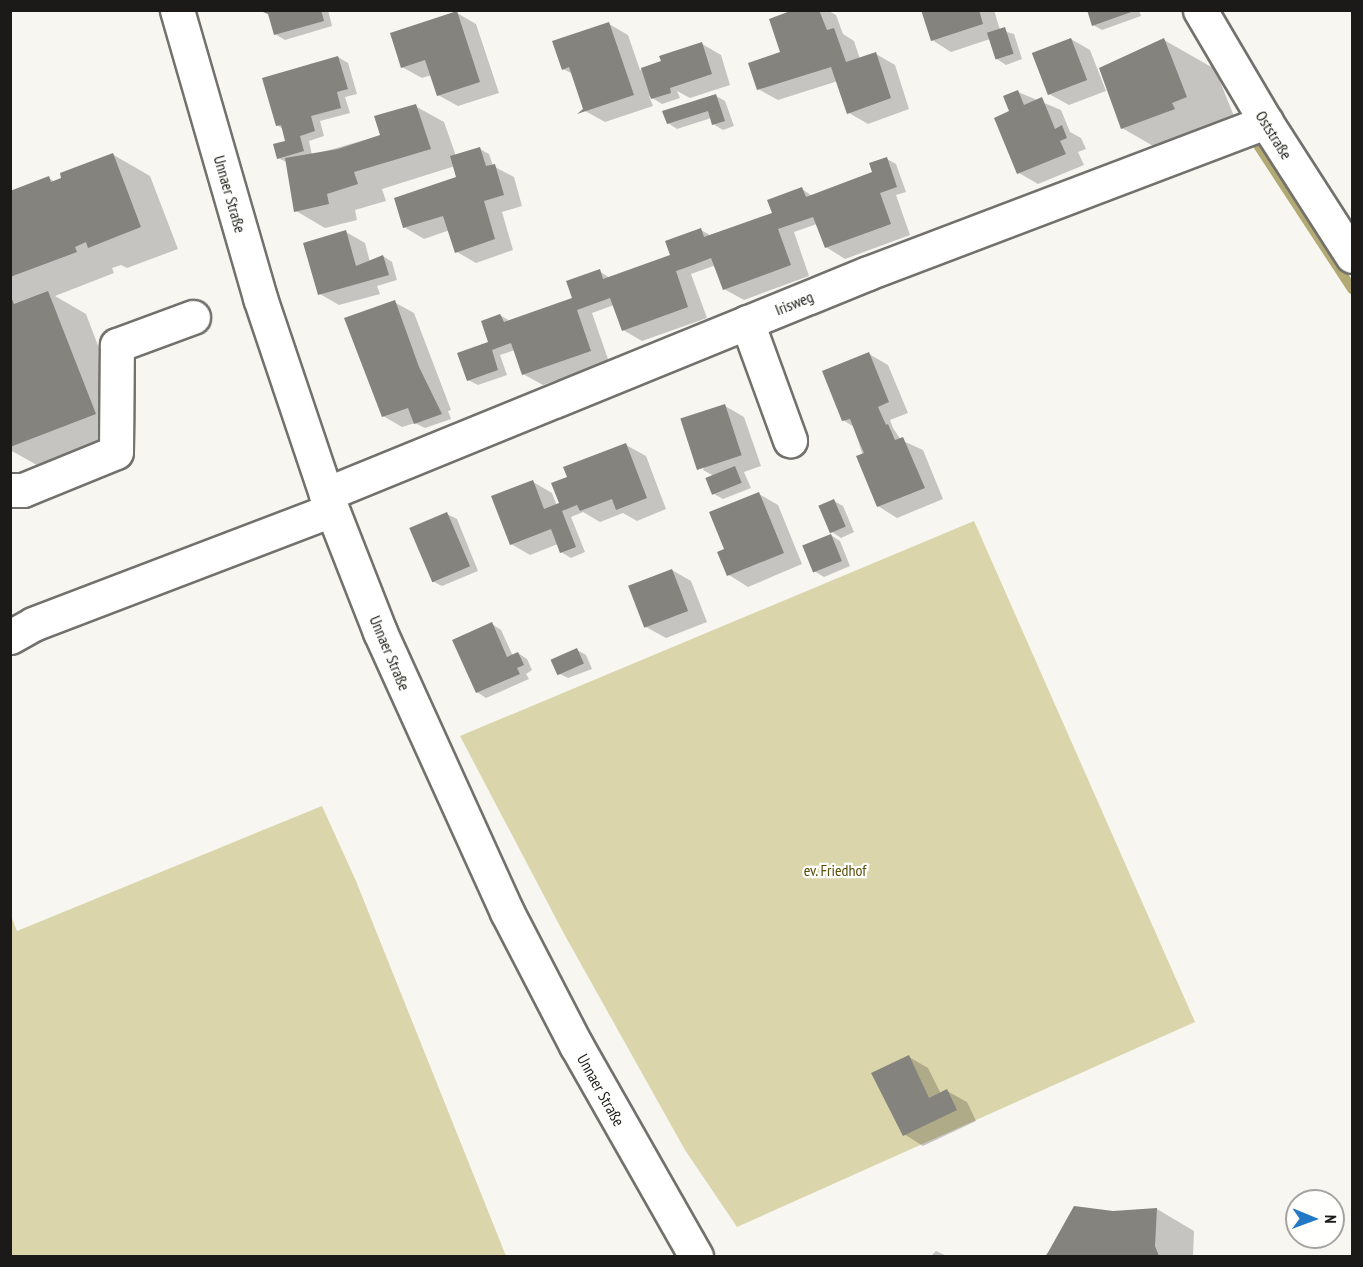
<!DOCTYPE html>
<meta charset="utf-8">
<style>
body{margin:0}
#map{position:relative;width:1363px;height:1267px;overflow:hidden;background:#f7f6f1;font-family:"PT Sans Narrow",sans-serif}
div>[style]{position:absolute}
.green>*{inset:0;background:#dbd5ab}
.shadow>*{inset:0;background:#0003}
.stream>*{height:10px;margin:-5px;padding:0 5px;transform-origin:5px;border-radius:5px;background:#b2aa72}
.building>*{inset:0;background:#84837e;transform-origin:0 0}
.roads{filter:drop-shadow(2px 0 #72716c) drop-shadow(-2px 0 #72716c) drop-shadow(0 2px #72716c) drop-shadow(0 -2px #72716c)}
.minor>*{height:33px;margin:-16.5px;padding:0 16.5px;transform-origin:16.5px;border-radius:16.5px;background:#fff}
.major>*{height:33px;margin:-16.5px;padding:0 16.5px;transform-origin:16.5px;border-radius:16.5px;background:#fff}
span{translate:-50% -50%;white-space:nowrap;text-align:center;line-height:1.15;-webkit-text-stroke:4.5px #fffffe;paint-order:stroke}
.street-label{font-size:16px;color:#1b1a18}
.park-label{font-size:16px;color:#584e08}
.frame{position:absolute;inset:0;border:12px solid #1b1a18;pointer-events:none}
.north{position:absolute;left:1285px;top:1189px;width:60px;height:60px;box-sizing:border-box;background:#fffffe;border:2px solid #a4a3a2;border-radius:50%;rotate:91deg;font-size:16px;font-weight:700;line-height:24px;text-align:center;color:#1b1a18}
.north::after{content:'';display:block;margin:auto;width:21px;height:27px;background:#2479c7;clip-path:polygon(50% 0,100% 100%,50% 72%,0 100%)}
</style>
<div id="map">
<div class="green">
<div style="clip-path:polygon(974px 521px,1195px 1022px,737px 1227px,685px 1150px,563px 932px,460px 736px)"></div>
<div style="clip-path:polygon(322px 806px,356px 881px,506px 1256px,11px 1256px,11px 916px,17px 931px)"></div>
</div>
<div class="shadow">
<div style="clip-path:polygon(261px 10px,328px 10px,332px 26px,285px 40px,275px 34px,270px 15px)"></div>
<div style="clip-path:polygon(798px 10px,827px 10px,836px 15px,843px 34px,854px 41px,860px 59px,876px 54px,895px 65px,909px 109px,868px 124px,849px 113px,838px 81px,778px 100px,758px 89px,782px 53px)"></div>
<div style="clip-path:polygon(922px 10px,994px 10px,1000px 30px,1014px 34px,1022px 59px,1006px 65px,997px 59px,990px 39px,951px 52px,932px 40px)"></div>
<div style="clip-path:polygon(1088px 10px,1139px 10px,1141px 16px,1102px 30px,1093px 25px)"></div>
<div style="clip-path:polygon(457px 13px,476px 24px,499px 93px,458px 106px,438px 95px,432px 75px,422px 78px,402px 67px)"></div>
<div style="clip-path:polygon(609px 24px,628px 35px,640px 70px,702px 44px,721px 55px,730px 85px,690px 98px,677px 91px,680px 98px,662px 104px,649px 96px,653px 106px,605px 122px,585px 111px,573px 74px,563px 69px)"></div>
<div style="clip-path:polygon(1071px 39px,1090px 50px,1106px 91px,1069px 105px,1049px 94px)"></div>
<div style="clip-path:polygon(1164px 40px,1215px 69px,1238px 126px,1174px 158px,1122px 128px)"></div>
<div style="clip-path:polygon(338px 57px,348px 63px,357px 94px,345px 97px,350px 113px,320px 121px,324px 136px,309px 141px,312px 155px,382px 135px,415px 106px,444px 122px,456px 156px,480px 149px,489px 154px,493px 166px,514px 177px,522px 206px,502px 212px,513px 250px,476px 263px,457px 252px,450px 230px,424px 239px,404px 227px,458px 178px,455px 166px,382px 189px,386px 201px,355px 210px,357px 220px,325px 228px,296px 211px,286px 162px,278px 158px,287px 142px,283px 129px,277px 125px)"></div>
<div style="clip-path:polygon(1018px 92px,1061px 110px,1070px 132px,1081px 138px,1086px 149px,1078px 152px,1084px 165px,1038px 184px,1019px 173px)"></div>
<div style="clip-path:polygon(716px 96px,725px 101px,734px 126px,723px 130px,713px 124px,711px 118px,677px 129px,668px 123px)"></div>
<div style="clip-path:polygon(112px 154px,150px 176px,178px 249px,127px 268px,121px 265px,112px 268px,114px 273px,55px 296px,86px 314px,132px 435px,44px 469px,10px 450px,10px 193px,49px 178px,55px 182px)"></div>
<div style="clip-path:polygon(887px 159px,896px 164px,906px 192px,896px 195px,910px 235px,845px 259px,826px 247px,817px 224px,794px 232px,809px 276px,744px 300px,724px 289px,716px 265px,691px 274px,707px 318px,642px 341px,623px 330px,614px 305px,592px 313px,609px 362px,543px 385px,523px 374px,515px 350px,500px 355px,507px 375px,478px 385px,468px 380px,490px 343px,500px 315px,510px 321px,572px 299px,599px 271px,610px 278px,669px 257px,701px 230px,710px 235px,774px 214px,802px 189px,812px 196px,872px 174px)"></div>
<div style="clip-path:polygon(346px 232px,365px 243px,370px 262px,383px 256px,392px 262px,397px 280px,377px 286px,380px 294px,339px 305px,320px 294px)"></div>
<div style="clip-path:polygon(394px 302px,414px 313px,451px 410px,448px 411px,451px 419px,425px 428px,415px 423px,402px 427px,383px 416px)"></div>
<div style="clip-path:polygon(869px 354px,888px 365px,908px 413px,890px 420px,893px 428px,901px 440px,923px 450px,943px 499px,897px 518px,878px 506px,854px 427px,843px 420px)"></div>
<div style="clip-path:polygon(725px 406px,744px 417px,761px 466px,744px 472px,751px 488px,723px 499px,714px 494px,714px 476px,703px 470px)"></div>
<div style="clip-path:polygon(626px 445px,646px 456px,666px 509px,637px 521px,623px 513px,600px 522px,583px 512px,571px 517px,585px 552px,571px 558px,561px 552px,558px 544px,530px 555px,511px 544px,533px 482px,552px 493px,557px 506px,561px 504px,568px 478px)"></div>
<div style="clip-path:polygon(759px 494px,778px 505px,802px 564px,748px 587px,729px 575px,719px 553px,726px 550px)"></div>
<div style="clip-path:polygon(834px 501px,843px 506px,854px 532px,841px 538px,832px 532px)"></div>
<div style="clip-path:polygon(447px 514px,457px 519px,478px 571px,442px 586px,432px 581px)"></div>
<div style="clip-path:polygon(831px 535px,840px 541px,850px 566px,824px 577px,814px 571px)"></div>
<div style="clip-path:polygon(672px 570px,691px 581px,707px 622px,666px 638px,646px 627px)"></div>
<div style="clip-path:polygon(492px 624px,501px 630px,513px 656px,518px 653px,527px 659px,532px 670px,526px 674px,529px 679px,486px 698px,477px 692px)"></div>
<div style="clip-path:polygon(577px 650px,586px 655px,592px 669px,568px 678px,558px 673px)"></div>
<div style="clip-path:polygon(909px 1057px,928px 1068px,941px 1094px,947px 1091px,967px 1102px,976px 1121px,923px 1146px,904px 1134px)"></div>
<div style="clip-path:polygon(1157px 1209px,1194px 1231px,1193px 1256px,1045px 1256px,1059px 1239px,1113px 1213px)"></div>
<div style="clip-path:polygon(936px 1251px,947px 1256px,931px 1256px)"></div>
</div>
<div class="stream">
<div style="left:1252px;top:136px;width:183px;rotate:56.8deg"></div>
</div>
<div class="building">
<div style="clip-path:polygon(258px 10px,321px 10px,324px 21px,274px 35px,268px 14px)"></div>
<div style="clip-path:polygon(793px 10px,819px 10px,827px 30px,834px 28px,846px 62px,876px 52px,891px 98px,847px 114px,831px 67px,757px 90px,748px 63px,780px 52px,769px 19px)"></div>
<div style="clip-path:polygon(921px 10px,979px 10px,983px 24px,931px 41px)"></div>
<div style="clip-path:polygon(1087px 10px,1134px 10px,1134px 11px,1092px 26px)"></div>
<div style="clip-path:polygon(457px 11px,480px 82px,437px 96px,425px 60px,401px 68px,390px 33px)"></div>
<div style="clip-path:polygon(609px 22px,634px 95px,577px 114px,583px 109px,569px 67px,562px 70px,552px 41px)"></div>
<div style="left:1005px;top:27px;width:28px;height:19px;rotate:72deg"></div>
<div style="left:1071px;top:38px;width:45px;height:42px;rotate:69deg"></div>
<div style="clip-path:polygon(1164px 38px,1187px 97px,1172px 103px,1175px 109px,1121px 129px,1099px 68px)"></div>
<div style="clip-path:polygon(702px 42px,712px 74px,670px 88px,671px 93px,651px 99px,641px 68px,661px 61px,659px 56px)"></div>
<div style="clip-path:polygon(338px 56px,348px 89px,337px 92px,341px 108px,311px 116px,315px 131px,300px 136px,304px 151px,277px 159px,273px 144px,285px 141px,281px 125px,276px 126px,262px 78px)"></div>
<div style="clip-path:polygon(1018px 90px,1024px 105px,1042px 97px,1055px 129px,1062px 125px,1067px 138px,1060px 141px,1066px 154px,1017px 174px,994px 118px,1009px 111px,1003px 96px)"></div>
<div style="clip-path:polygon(716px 94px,725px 121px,712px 125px,708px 111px,667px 124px,662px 111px)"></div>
<div style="clip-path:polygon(416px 104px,431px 149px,354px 172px,358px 184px,327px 194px,329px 204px,294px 212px,285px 158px,338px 149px,380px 135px,374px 116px)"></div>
<div style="clip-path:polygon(480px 147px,486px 166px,495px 164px,504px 195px,484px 201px,495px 239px,455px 253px,443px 216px,403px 228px,394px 198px,456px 177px,450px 156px)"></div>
<div style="clip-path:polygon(113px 153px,141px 227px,88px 248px,86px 242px,75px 247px,77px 252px,10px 277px,10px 191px,49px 176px,51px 182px,61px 178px,60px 173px)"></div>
<div style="clip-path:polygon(887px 157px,897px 187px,880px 193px,891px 224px,825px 248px,813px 217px,778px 229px,791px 265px,723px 290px,711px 258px,693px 265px,676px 271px,688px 307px,622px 331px,610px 298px,577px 310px,591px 351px,522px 375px,511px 343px,492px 350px,498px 370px,467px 381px,457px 353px,488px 342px,481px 321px,500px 314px,504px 322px,572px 298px,566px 281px,600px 269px,603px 279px,670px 255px,665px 241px,701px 228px,704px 237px,772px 213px,767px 200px,802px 187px,806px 197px,872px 172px,869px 163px)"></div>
<div style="clip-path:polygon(346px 230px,356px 266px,383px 255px,389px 275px,318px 295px,303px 243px)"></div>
<div style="clip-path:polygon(48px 291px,96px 414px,10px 447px,10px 294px,14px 304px)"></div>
<div style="clip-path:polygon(395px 300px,419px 367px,442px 414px,414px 424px,408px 408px,382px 417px,344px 318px)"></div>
<div style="clip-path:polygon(869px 352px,889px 402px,878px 407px,886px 425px,888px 424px,895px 440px,903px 437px,925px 488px,877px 507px,856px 456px,864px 453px,857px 437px,850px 419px,842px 421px,822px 371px)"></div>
<div style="left:725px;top:404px;width:54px;height:47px;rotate:72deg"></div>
<div style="clip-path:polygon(626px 443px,647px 498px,616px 510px,612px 499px,580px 511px,577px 505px,562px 511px,576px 547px,560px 553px,551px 529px,510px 545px,491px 496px,533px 480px,544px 509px,559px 503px,551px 483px,567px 477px,563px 467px)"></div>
<div style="left:735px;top:466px;width:18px;height:32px;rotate:68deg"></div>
<div style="clip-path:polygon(759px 492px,784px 553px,727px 576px,717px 552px,724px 549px,709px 512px)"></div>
<div style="left:834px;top:499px;width:30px;height:17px;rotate:67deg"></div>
<div style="left:447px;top:512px;width:59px;height:41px;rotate:67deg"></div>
<div style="left:831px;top:534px;width:29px;height:31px;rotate:68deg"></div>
<div style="left:672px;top:569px;width:45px;height:47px;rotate:69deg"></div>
<div style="clip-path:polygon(492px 622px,507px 657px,518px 652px,524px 665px,517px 668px,520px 674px,476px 693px,452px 640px)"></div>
<div style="left:577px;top:648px;width:17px;height:29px;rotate:66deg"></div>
<div style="clip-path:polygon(909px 1055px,929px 1098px,947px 1089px,957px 1110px,903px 1136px,871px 1073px)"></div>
<div style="clip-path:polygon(1074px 1206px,1113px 1211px,1157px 1208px,1155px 1246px,1159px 1256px,1046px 1256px)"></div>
</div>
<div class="roads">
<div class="minor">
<div style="left:1200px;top:10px;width:130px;rotate:59.5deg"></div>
<div style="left:1266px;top:122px;width:159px;rotate:57.3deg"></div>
<div style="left:747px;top:322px;width:126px;rotate:70deg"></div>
<div style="left:10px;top:490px;width:13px"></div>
<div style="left:23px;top:490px;width:100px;rotate:-22.2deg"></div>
<div style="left:116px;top:452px;width:107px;rotate:-89.5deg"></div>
<div style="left:117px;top:345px;width:81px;rotate:-20.2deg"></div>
<div style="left:326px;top:494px;width:585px;rotate:-22.18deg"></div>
<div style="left:868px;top:273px;width:426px;rotate:-20.8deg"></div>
<div style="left:10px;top:637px;width:26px;rotate:-29deg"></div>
<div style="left:33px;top:624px;width:320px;rotate:-20.9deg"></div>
</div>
<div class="major">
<div style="left:177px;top:10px;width:300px;rotate:73.9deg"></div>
<div style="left:260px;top:298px;width:207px;rotate:71.4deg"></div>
<div style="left:326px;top:494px;width:148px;rotate:68.6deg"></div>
<div style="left:380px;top:632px;width:307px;rotate:65.6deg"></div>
<div style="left:507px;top:912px;width:150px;rotate:62.6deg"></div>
<div style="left:576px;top:1045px;width:243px;rotate:60.4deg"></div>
</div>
</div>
<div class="street-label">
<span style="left:1274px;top:135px;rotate:58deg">Oststraße</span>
<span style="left:230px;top:194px;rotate:74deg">Unnaer Straße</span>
<span style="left:794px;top:303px;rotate:-22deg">Irisweg</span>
<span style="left:390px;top:653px;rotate:67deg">Unnaer Straße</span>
<span style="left:601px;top:1090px;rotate:61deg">Unnaer Straße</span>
</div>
<div class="park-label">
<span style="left:835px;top:870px">ev. Friedhof</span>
</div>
<div class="frame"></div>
<div class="north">N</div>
</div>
